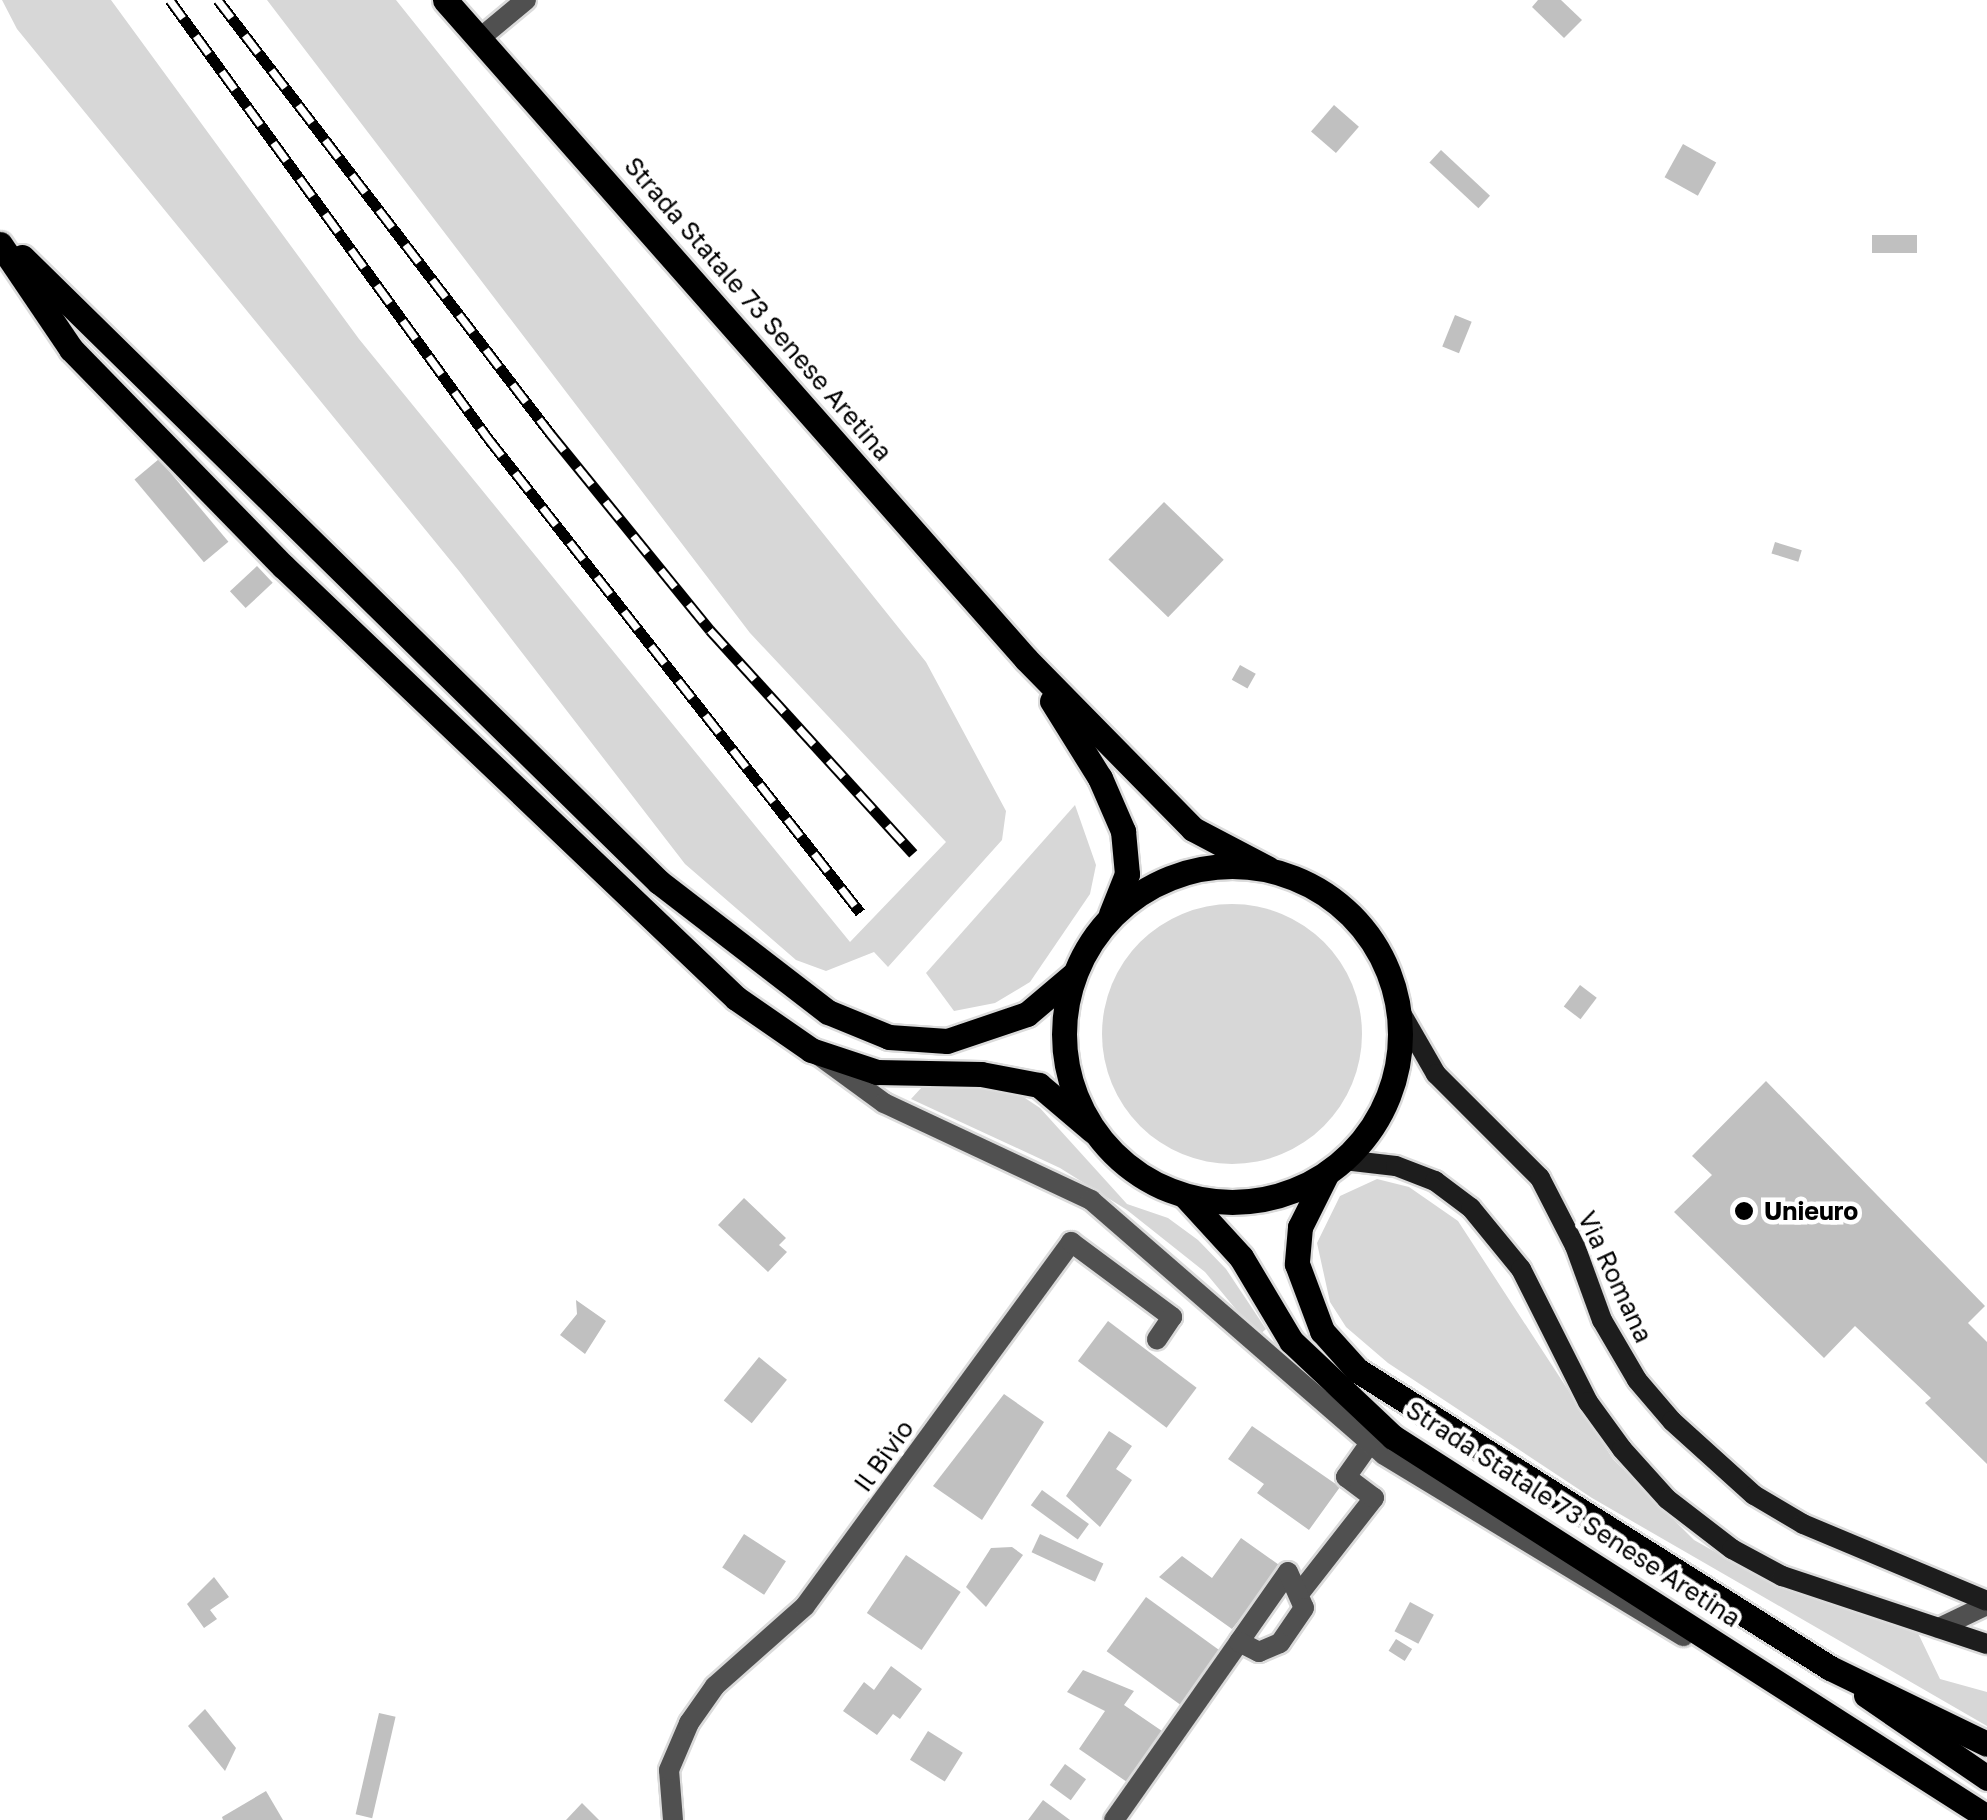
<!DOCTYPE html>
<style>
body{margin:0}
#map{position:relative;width:1987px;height:1820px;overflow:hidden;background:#fff;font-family:"Golos Text",sans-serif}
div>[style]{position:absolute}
.green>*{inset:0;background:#d7d7d7}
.round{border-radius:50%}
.building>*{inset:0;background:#c0c0c0;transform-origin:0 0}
.roads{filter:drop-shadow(2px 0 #dbdbdb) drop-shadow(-2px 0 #dbdbdb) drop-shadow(0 2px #dbdbdb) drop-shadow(0 -2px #dbdbdb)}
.service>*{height:20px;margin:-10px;padding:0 10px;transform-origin:10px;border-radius:10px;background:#505050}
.pedestrian>*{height:20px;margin:-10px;padding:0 10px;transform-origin:10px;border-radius:10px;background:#505050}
.minor>*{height:20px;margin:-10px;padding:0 10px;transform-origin:10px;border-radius:10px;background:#505050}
.secondary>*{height:20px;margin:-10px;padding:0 10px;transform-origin:10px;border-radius:10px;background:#1d1d1d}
.primary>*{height:25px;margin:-12.5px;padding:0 12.5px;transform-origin:12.5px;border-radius:12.5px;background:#000}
.primary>.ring{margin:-12.5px;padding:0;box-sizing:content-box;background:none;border:25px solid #000;border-radius:50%}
.rail>*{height:11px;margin-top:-5.5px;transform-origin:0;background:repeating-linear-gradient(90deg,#fff 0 22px,#000 0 44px);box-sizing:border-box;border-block:2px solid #000}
.dots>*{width:28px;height:28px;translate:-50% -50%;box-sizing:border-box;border:5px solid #fff;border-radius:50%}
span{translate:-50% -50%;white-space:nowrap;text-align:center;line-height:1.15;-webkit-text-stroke:9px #fff;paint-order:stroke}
.street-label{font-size:25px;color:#000}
.poi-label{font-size:25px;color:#000;font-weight:700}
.left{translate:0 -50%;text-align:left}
</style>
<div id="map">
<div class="green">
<div style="clip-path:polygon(2px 0,111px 0,359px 339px,850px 942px,946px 842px,750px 633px,267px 0,396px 0,926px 662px,1006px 811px,1002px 840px,888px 967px,874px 952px,826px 971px,796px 960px,685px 864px,459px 571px,17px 29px)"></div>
<div style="clip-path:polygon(1075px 805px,1096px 865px,1090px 894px,1030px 982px,995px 1003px,954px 1011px,926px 973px)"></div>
<div class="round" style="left:1102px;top:904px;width:260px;height:260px"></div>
<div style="clip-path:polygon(953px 1081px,1016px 1092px,1040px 1108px,1127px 1204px,1168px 1218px,1198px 1240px,1226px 1269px,1266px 1329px,1258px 1336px,1205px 1272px,1127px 1210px,1060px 1168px,911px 1099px,922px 1087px)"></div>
<div style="clip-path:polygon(1377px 1179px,1409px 1187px,1458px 1221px,1613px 1459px,1694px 1540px,1776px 1586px,1916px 1629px,1940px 1679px,1987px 1692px,1987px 1726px,1592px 1498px,1388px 1363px,1346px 1327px,1330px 1302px,1317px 1243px,1340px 1196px)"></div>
</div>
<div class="building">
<div style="clip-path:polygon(1538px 0,1561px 0,1582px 20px,1564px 38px,1532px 7px)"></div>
<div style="left:1334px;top:105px;width:33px;height:35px;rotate:41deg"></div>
<div style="left:1683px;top:144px;width:38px;height:38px;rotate:29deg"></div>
<div style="left:1441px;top:150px;width:67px;height:17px;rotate:43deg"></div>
<div style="left:1872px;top:235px;width:45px;height:18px"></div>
<div style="left:1455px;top:315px;width:18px;height:34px;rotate:22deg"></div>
<div style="left:159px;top:459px;width:108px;height:32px;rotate:50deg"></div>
<div style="left:1164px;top:502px;width:83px;height:80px;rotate:44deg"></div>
<div style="left:1775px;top:542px;width:28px;height:12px;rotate:17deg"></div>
<div style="left:257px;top:566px;width:23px;height:37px;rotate:47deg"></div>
<div style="left:1240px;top:665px;width:18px;height:17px;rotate:29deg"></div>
<div style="left:1580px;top:985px;width:21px;height:27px;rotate:37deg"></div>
<div style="clip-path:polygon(1766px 1081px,1985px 1306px,1968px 1323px,1987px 1342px,1987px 1464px,1925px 1403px,1931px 1398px,1855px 1326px,1824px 1358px,1674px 1212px,1712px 1175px,1692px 1156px)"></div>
<div style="clip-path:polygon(744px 1198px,786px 1238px,779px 1245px,787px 1252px,768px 1272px,718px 1225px)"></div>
<div style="clip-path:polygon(576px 1300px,606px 1321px,585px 1354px,560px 1335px,577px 1314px)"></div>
<div style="left:1108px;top:1321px;width:111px;height:50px;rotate:37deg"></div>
<div style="left:759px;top:1357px;width:36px;height:56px;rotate:39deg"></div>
<div style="clip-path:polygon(1004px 1394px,1044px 1422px,982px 1520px,933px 1486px)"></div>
<div style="clip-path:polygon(1252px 1426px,1340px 1487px,1309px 1530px,1257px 1493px,1264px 1484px,1228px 1459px)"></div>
<div style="clip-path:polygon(1109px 1431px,1132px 1446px,1116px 1469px,1132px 1480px,1100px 1527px,1066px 1496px)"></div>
<div style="left:1042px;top:1490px;width:58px;height:19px;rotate:36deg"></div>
<div style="left:744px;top:1534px;width:50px;height:40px;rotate:33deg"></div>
<div style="left:1040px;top:1534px;width:70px;height:20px;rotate:25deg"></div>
<div style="clip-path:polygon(1241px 1538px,1282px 1567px,1232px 1629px,1159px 1577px,1182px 1556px,1212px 1578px)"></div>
<div style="clip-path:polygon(1012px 1547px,1023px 1555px,986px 1607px,966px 1587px,991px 1548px)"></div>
<div style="left:906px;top:1555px;width:66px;height:70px;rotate:34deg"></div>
<div style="clip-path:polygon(214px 1577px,229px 1597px,210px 1610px,217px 1619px,204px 1628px,187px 1604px)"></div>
<div style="left:1146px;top:1597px;width:92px;height:67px;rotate:36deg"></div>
<div style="left:1410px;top:1602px;width:27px;height:33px;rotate:28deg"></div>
<div style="left:1396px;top:1639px;width:19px;height:14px;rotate:32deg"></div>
<div style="clip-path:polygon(891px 1666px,922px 1689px,900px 1719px,893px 1714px,877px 1735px,843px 1711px,864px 1682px,874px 1690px)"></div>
<div style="clip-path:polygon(1083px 1670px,1134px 1691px,1124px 1705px,1162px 1731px,1127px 1782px,1079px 1749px,1105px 1711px,1067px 1692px)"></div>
<div style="clip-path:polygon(205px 1709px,236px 1748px,225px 1771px,188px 1726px)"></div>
<div style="left:379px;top:1713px;width:17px;height:104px;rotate:13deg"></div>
<div style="left:928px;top:1731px;width:41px;height:34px;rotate:32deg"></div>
<div style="left:1065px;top:1764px;width:26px;height:26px;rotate:36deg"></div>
<div style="clip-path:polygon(266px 1791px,283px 1820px,223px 1820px,222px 1817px)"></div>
<div style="clip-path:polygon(1043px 1800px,1070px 1820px,1028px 1820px)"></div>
<div style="clip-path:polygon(582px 1803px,599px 1820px,566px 1820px)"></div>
</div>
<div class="roads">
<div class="service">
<div style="left:479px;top:39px;width:61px;rotate:-39.7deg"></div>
</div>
<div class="pedestrian">
<div style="left:1302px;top:1590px;width:117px;rotate:-52deg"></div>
<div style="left:1374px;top:1498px;width:35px;rotate:-143deg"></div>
<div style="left:1346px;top:1477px;width:42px;rotate:-54.8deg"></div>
</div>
<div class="minor">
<div style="left:817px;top:1054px;width:83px;rotate:36.2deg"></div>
<div style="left:884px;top:1103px;width:229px;rotate:25.1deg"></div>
<div style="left:1091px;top:1200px;width:388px;rotate:41deg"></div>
<div style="left:1384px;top:1455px;width:350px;rotate:31.2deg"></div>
<div style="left:1939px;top:1628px;width:53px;rotate:-25.6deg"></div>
<div style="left:673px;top:1820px;width:50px;rotate:-94.6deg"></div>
<div style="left:669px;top:1770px;width:51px;rotate:-66.9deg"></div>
<div style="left:689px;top:1723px;width:45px;rotate:-54.9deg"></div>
<div style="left:715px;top:1686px;width:120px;rotate:-41.6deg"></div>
<div style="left:805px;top:1606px;width:451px;rotate:-53.8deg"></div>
<div style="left:1071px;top:1242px;width:126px;rotate:36.6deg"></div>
<div style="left:1172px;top:1317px;width:27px;rotate:124deg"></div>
<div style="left:1114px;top:1820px;width:218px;rotate:-54.9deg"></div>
<div style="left:1239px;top:1642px;width:85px;rotate:-55deg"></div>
<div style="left:1288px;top:1572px;width:39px;rotate:66deg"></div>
<div style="left:1304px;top:1608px;width:42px;rotate:124.4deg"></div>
<div style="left:1280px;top:1643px;width:23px;rotate:157deg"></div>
<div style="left:1259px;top:1652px;width:22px;rotate:-153deg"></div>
</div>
<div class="secondary">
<div style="left:1398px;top:1008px;width:76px;rotate:60.1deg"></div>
<div style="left:1436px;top:1074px;width:147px;rotate:45deg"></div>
<div style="left:1540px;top:1178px;width:76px;rotate:62.8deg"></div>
<div style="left:1575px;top:1246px;width:79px;rotate:70deg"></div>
<div style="left:1602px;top:1320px;width:69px;rotate:59.7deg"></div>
<div style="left:1637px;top:1380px;width:54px;rotate:49.5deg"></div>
<div style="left:1672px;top:1421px;width:110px;rotate:42.1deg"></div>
<div style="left:1754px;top:1495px;width:57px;rotate:30.6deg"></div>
<div style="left:1803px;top:1524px;width:199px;rotate:22.7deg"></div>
<div style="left:1344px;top:1160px;width:52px;rotate:6.6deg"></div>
<div style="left:1396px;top:1166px;width:42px;rotate:21deg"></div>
<div style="left:1435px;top:1181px;width:45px;rotate:36.9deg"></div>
<div style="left:1471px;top:1208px;width:79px;rotate:50.7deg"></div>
<div style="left:1521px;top:1269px;width:149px;rotate:63.3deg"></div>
<div style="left:1588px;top:1402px;width:58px;rotate:54.1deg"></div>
<div style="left:1622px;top:1449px;width:67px;rotate:48deg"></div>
<div style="left:1667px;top:1499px;width:82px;rotate:37.6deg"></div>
<div style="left:1732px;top:1549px;width:57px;rotate:28.4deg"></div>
<div style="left:1782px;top:1576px;width:216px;rotate:18.4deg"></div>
</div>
<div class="primary">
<div style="left:445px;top:0;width:879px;rotate:48.6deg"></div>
<div style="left:1026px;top:659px;width:238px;rotate:45.5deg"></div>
<div style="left:1193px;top:829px;width:84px;rotate:27.8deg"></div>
<div style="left:0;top:244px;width:127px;rotate:55.9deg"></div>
<div style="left:71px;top:349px;width:303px;rotate:45.7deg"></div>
<div style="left:283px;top:566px;width:626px;rotate:43.64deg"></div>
<div style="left:736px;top:998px;width:91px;rotate:34.7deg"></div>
<div style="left:811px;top:1050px;width:70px;rotate:18.4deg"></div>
<div style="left:877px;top:1072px;width:104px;rotate:1.1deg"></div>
<div style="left:981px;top:1074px;width:59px;rotate:10.7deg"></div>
<div style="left:1039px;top:1085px;width:70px;rotate:40.3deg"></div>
<div style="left:22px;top:257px;width:892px;rotate:44.46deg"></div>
<div style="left:659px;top:882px;width:213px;rotate:37.6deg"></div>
<div style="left:828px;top:1012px;width:66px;rotate:22.3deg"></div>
<div style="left:889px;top:1037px;width:58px;rotate:3.9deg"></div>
<div style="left:947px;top:1041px;width:84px;rotate:-18.6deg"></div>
<div style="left:1027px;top:1014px;width:60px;rotate:-40.3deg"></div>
<div style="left:1052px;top:701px;width:91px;rotate:58.1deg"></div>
<div style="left:1100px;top:778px;width:58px;rotate:66.5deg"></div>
<div style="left:1123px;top:831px;width:43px;rotate:84.7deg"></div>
<div style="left:1127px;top:874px;width:43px;rotate:111.8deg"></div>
<div class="ring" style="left:1064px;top:866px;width:311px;height:311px"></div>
<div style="left:1326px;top:1175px;width:58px;rotate:116.6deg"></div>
<div style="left:1300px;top:1227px;width:37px;rotate:95deg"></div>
<div style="left:1297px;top:1264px;width:72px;rotate:69.5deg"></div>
<div style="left:1322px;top:1331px;width:52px;rotate:48.1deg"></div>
<div style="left:1357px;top:1370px;width:559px;rotate:32.21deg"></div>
<div style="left:1830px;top:1668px;width:174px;rotate:25.8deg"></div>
<div style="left:1186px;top:1197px;width:81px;rotate:47.5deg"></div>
<div style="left:1241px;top:1257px;width:98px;rotate:59.2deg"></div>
<div style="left:1291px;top:1341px;width:140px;rotate:43.3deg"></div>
<div style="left:1393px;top:1437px;width:705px;rotate:32.61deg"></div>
<div style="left:1866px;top:1695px;width:147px;rotate:34.4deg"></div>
</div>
</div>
<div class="rail">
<div style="left:170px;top:0;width:541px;rotate:54.02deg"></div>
<div style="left:488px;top:438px;width:603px;rotate:51.87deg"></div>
<div style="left:218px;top:0;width:546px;rotate:52.52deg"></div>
<div style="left:550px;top:433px;width:254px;rotate:50.9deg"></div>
<div style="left:710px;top:630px;width:302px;rotate:47.7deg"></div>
</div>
<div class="dots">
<div style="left:1744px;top:1211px;background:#000"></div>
</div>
<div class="street-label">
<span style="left:758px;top:309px;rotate:49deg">Strada Statale 73 Senese Aretina</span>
<span style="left:1615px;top:1277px;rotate:65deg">Via Romana</span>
<span style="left:884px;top:1456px;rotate:-54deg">Il Bivio</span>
<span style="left:1573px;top:1514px;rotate:33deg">Strada Statale 73 Senese Aretina</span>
</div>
<div class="poi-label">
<span class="left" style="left:1764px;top:1211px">Unieuro</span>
</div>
</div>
